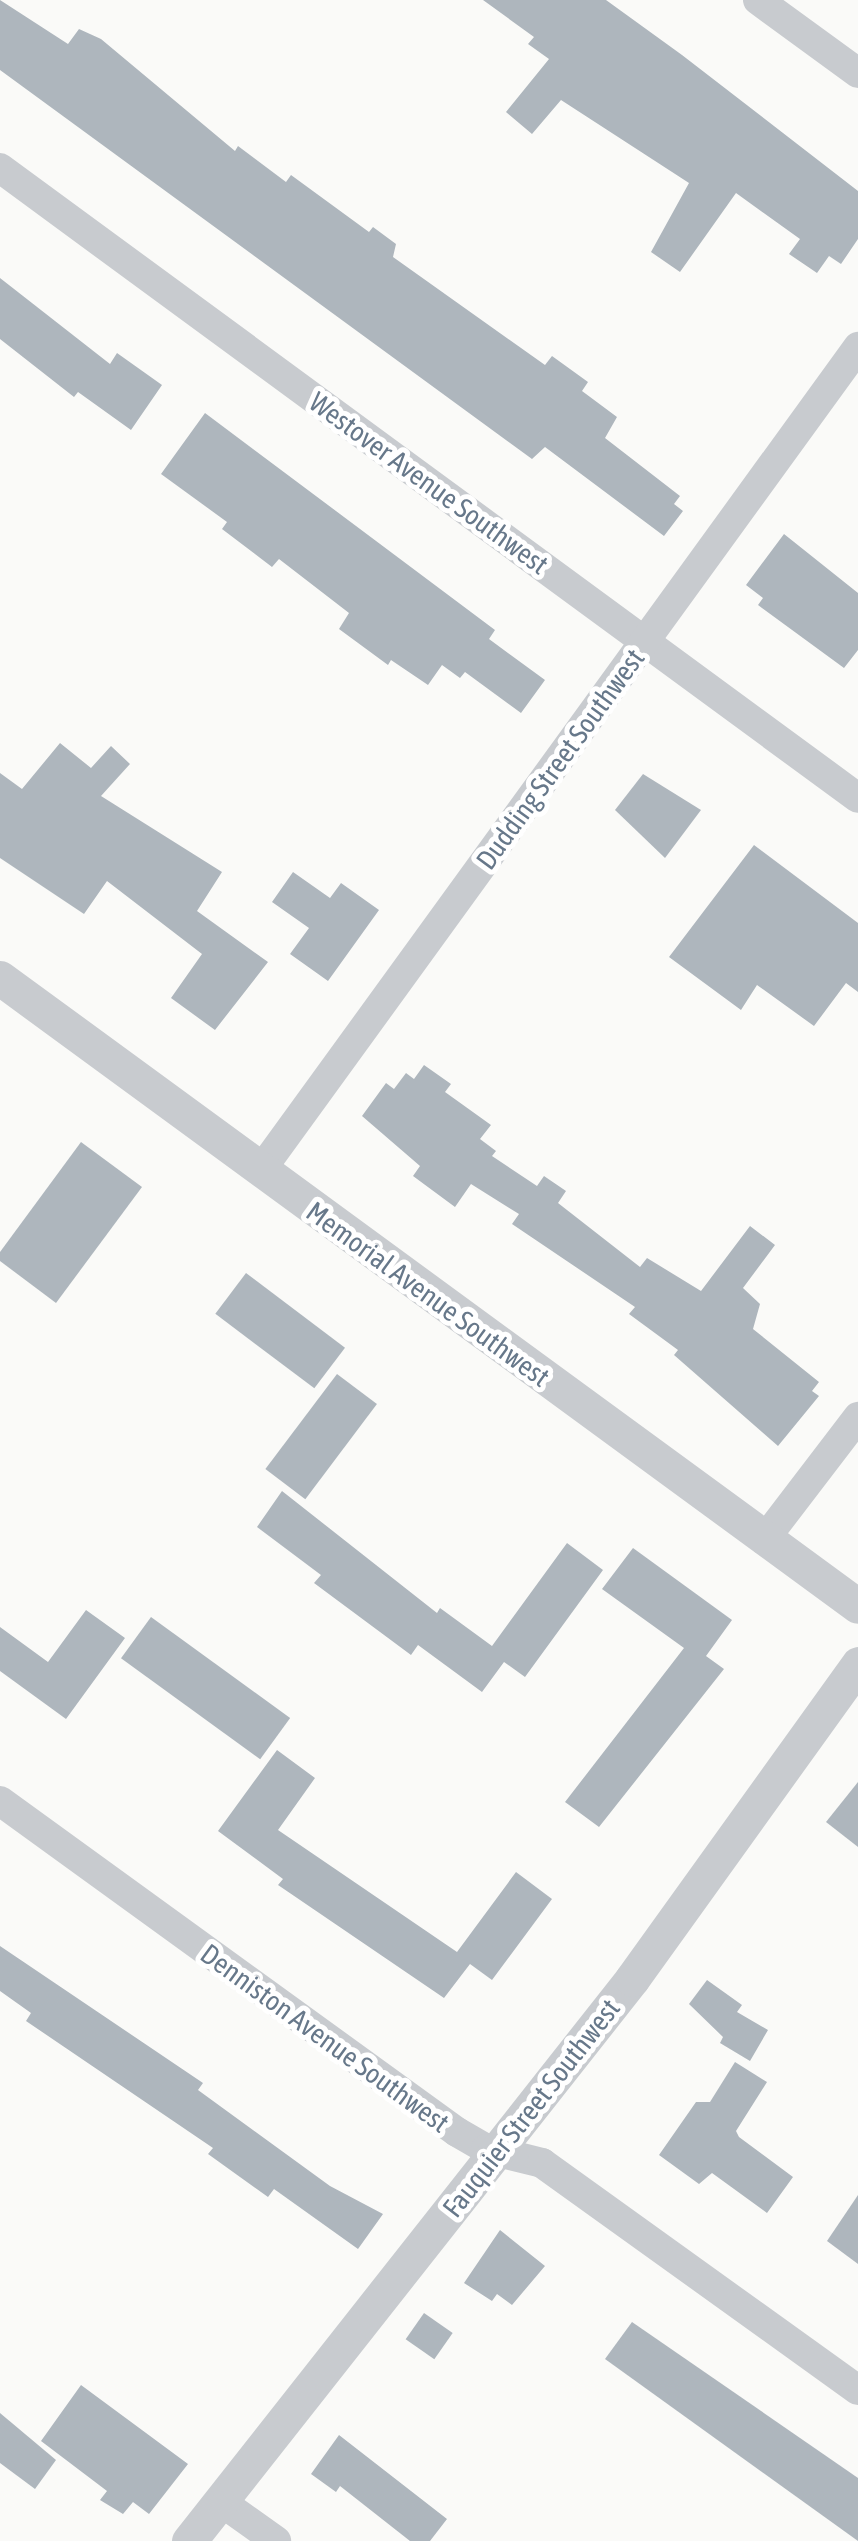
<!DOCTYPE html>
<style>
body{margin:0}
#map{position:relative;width:858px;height:2541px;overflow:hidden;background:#fafaf8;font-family:"Asap Condensed",sans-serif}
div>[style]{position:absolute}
.building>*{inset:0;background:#aeb6bd;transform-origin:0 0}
.minor>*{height:30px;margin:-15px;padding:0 15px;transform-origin:15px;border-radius:15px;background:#c8cbcf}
.tertiary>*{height:35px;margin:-17.5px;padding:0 17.5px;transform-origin:17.5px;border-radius:17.5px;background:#c8cbcf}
span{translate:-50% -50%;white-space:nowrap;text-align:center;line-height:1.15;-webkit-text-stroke:10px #fff;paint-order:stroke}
.street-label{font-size:28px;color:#67788a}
</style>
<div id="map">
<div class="building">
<div style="clip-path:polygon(0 0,68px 44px,79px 29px,101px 39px,235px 151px,238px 146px,286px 182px,291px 175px,369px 232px,373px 227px,396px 244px,393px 257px,545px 365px,552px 356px,588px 382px,582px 391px,617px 417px,605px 438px,680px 496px,674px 504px,683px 511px,664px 536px,545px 447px,532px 459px,0 70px)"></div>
<div style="clip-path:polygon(483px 0,606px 0,682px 55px,858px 191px,858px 239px,841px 264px,829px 256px,817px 273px,789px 254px,800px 239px,736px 193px,680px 272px,651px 252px,689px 183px,561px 100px,532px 134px,506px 112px,549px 59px,528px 44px,534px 37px)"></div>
<div style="clip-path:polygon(0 278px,110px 364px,117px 353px,162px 385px,131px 430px,78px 392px,74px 397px,0 339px)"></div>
<div style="clip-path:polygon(205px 413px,495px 630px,489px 639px,545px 680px,521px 713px,465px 672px,460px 678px,442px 665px,428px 685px,391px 660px,388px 665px,339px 629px,349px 613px,279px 559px,272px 567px,222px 529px,227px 522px,161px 474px)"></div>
<div style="clip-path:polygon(784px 534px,858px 593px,858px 650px,844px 668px,758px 605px,763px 598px,746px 585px)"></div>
<div style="clip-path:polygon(60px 743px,91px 768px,111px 746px,130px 764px,101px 796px,222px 872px,197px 911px,268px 962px,215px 1030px,171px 998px,202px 954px,107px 881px,84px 914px,0 858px,0 773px,22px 789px)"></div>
<div style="clip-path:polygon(643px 774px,701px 810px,665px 858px,615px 810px)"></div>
<div style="clip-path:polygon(754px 845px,858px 923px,858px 992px,846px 983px,814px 1026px,757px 985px,741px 1010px,669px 957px)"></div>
<div style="clip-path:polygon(293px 872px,330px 898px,341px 883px,379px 910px,328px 981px,290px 954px,309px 928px,272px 902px)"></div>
<div style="clip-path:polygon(424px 1065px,451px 1084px,445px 1092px,491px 1125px,480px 1139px,496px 1151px,492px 1156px,537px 1186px,544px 1176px,566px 1191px,558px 1203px,640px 1267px,647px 1258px,701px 1291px,750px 1226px,775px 1245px,743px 1288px,760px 1304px,753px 1329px,819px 1382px,812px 1391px,819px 1396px,778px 1446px,674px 1355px,678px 1350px,629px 1314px,635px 1307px,512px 1224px,519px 1214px,471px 1184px,455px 1207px,413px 1176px,420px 1166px,362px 1116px,386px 1083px,394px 1089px,406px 1073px,414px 1079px)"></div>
<div style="clip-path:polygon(81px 1142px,142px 1187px,56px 1303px,0 1261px,0 1252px)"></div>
<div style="left:246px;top:1273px;width:124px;height:51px;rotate:37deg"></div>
<div style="left:337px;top:1374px;width:50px;height:119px;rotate:37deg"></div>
<div style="clip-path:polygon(282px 1491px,437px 1613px,440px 1608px,492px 1646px,567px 1543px,603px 1570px,525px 1677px,504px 1662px,482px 1692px,418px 1645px,411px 1655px,314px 1583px,321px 1575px,257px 1527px)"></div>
<div style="clip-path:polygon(633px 1548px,732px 1620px,706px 1656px,724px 1669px,599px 1827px,565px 1802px,684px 1648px,602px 1589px)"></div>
<div style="clip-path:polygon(86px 1610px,125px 1638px,66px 1719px,0 1671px,0 1627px,48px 1662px)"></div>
<div style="left:151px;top:1617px;width:172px;height:51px;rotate:36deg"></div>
<div style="clip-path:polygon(277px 1750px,315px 1778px,278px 1830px,457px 1952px,516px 1872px,552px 1899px,492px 1980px,470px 1964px,444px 1998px,278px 1885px,283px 1879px,218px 1831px)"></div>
<div style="clip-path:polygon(858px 1782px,858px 1847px,826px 1822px)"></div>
<div style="clip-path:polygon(0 1946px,203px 2083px,198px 2090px,330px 2186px,383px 2214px,358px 2249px,274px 2189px,268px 2197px,208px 2154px,213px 2148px,26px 2021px,31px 2013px,0 1991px)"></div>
<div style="clip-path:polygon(707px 1980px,742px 2005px,737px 2012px,768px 2030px,750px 2061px,720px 2043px,723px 2037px,689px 2004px)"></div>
<div style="clip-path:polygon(735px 2062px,767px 2082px,736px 2131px,739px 2137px,793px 2177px,767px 2213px,712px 2173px,699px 2184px,659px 2155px,696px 2102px,710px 2102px)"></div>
<div style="clip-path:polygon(858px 2195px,858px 2264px,827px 2241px)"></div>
<div style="clip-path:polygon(500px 2230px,545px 2266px,512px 2305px,497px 2294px,492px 2301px,464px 2283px)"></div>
<div style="left:424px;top:2313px;width:35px;height:32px;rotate:35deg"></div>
<div style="clip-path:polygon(632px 2322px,858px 2478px,858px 2541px,605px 2359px)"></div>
<div style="clip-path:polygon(81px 2385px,188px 2464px,149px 2514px,133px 2502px,123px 2514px,100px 2500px,107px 2491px,41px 2441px)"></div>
<div style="clip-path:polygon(0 2413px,56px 2460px,35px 2489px,0 2463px)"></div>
<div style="clip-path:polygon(339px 2435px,447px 2519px,430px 2541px,410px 2541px,340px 2486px,336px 2492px,311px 2474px)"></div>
</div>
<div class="minor">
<div style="left:758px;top:0;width:124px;rotate:36.1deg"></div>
<div style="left:0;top:168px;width:1064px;rotate:36.29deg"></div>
<div style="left:261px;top:1170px;width:1017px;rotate:-54.04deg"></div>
<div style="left:764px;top:1540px;width:155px;rotate:-52.6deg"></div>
<div style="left:0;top:1801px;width:564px;rotate:35.92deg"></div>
<div style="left:457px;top:2132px;width:34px;rotate:30deg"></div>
<div style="left:486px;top:2149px;width:58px;rotate:14deg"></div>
<div style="left:542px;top:2163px;width:389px;rotate:35.7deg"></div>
<div style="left:220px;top:2501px;width:69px;rotate:35.5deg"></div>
</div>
<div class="tertiary">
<div style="left:0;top:978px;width:1063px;rotate:36.2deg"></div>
<div style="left:189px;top:2541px;width:716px;rotate:-51.75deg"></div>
<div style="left:632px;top:1979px;width:388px;rotate:-54.3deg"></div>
</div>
<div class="street-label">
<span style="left:429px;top:483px;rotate:36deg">Westover Avenue Southwest</span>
<span style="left:560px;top:759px;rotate:-54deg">Dudding Street Southwest</span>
<span style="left:428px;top:1294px;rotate:36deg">Memorial Avenue Southwest</span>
<span style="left:325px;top:2038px;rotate:36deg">Denniston Avenue Southwest</span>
<span style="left:531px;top:2108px;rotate:-52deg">Fauquier Street Southwest</span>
</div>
</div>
